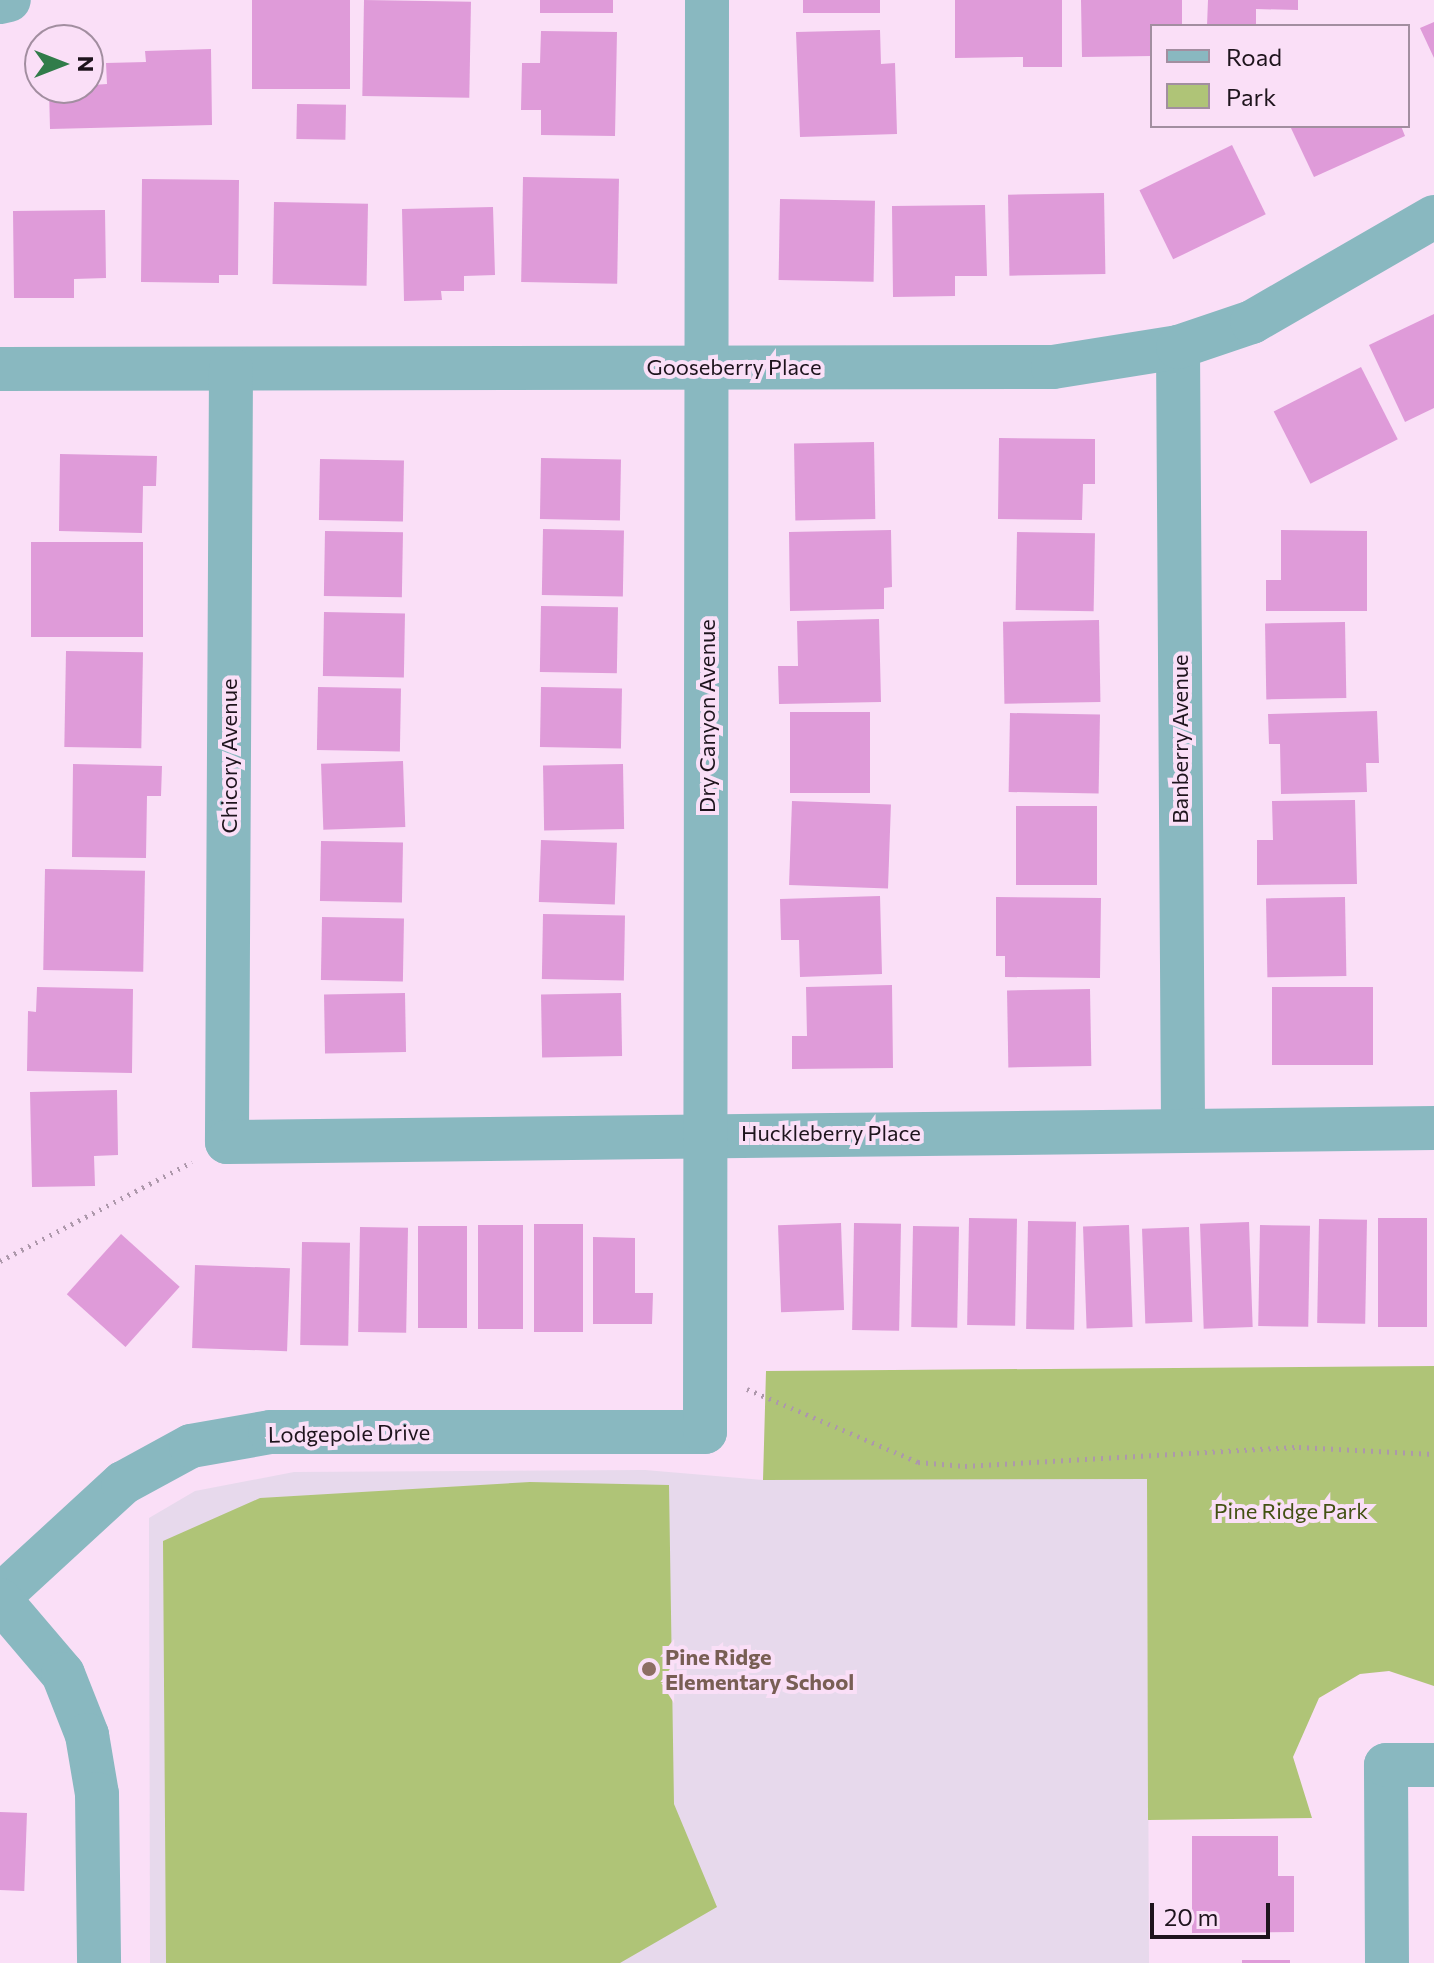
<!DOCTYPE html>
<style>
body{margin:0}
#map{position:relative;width:1434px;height:1963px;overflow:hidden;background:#fadff7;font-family:Commissioner,sans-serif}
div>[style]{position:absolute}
.education>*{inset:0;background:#e7d9ec}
.green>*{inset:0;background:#afc477}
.building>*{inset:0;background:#df9bd9;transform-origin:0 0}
.path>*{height:5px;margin-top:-2.5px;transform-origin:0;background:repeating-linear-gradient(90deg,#ad98ab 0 2px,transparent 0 8px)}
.street>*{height:44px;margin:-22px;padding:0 22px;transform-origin:22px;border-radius:22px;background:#89b8c0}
.dots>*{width:22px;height:22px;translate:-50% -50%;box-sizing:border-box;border:4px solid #fadff7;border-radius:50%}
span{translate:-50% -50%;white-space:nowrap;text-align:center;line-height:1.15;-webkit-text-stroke:8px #fadff7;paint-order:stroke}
.street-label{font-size:22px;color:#1e141d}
.park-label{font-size:22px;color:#435113}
.education-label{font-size:22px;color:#785e54;font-weight:700}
.left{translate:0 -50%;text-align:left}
.legend{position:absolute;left:1150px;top:24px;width:260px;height:104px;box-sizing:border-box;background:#fadff7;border:2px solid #a28ea0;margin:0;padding:10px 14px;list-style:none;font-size:24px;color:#1e141d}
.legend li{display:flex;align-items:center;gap:16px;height:40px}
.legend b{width:40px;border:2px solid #a28ea0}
.north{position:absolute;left:24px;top:24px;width:80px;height:80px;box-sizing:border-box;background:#fadff7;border:2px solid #a28ea0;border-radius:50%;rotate:90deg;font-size:22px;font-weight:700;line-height:32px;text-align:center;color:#1e141d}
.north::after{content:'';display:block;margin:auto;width:28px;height:36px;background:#317c4a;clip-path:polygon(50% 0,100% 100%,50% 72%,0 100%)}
.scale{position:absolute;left:1150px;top:1903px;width:120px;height:36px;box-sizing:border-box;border:4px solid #1e141d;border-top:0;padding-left:10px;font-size:24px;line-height:28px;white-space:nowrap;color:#1e141d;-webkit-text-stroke:6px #fadff7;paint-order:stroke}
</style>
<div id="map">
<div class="education">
<div style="clip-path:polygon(645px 1470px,763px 1480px,1147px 1479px,1149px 1963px,150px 1963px,149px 1518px,195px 1491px,294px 1472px)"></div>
</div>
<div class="green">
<div style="clip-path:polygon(1434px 1366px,1434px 1686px,1389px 1671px,1360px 1674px,1319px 1698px,1293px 1757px,1312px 1818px,1148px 1820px,1147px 1479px,763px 1480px,766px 1371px)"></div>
<div style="clip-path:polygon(530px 1482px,669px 1485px,674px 1804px,717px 1907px,620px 1963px,166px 1963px,163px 1541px,260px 1498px)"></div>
</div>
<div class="building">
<div style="left:252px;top:0;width:98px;height:89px"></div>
<div style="left:364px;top:0;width:107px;height:96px;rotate:1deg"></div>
<div style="left:540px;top:0;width:73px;height:13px"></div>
<div style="left:803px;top:0;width:77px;height:13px"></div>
<div style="clip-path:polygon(955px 0,1062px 0,1062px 67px,1023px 67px,1023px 57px,955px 58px)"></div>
<div style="clip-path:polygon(1081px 0,1182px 0,1182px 26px,1152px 26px,1152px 56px,1082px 57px)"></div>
<div style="clip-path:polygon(1208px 0,1298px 0,1298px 10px,1256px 9px,1256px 26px,1207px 26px)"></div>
<div style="clip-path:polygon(1434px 22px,1434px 58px,1420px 28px)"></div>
<div style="clip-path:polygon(880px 30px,881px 64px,895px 63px,897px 134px,800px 137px,796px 32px)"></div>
<div style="clip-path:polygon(541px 31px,617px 32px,615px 136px,541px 135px,541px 110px,521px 110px,522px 63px,540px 63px)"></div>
<div style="clip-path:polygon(211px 49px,212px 125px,50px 129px,49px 88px,107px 84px,106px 63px,146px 62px,145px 51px)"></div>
<div style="left:297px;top:104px;width:49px;height:35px;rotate:1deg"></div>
<div style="clip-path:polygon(1290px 126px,1401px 126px,1405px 136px,1314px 177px)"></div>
<div style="left:1232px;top:145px;width:77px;height:103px;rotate:64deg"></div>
<div style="left:523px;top:177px;width:96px;height:105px;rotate:1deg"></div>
<div style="clip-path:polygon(142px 179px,239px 180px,238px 275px,219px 275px,219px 283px,141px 282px)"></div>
<div style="left:1104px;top:193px;width:81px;height:96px;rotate:89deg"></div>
<div style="left:780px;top:199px;width:95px;height:81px;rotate:1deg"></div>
<div style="left:274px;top:202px;width:94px;height:82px;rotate:1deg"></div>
<div style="clip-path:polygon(985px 205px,987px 276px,955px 276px,955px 296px,893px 297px,892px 206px)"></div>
<div style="clip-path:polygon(493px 207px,495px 275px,464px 276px,464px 291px,441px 291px,442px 300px,404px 301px,402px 209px)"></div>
<div style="clip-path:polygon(105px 210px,106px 278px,74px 279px,74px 298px,14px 298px,13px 211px)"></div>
<div style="clip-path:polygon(1434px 314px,1434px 408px,1405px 422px,1369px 345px)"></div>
<div style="left:1361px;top:367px;width:81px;height:98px;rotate:63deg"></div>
<div style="clip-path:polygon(999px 438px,1095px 439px,1095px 484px,1083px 484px,1082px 520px,998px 519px)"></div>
<div style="left:874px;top:442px;width:77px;height:80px;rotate:89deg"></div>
<div style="clip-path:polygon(60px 454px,157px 456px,156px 486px,143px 486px,142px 533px,59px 531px)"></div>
<div style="left:541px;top:458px;width:80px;height:61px;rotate:1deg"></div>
<div style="left:320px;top:459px;width:84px;height:61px;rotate:1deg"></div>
<div style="left:543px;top:529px;width:81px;height:66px;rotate:1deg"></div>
<div style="clip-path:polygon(891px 530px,892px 587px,884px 588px,884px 609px,790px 611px,789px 532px)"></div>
<div style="clip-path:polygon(1281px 530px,1367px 531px,1367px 611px,1266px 611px,1266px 580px,1281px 580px)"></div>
<div style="left:325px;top:531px;width:78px;height:65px;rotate:1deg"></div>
<div style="left:1017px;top:532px;width:78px;height:78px;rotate:1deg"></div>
<div style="left:143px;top:542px;width:95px;height:112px;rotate:90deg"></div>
<div style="left:541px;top:606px;width:77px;height:66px;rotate:1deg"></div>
<div style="left:324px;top:612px;width:81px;height:64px;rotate:1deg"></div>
<div style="clip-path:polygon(879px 619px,881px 702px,779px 704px,778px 666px,798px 666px,797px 621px)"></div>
<div style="left:1099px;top:620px;width:82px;height:96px;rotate:89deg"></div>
<div style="left:1345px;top:622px;width:76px;height:80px;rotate:89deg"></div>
<div style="left:66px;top:651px;width:77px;height:96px;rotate:1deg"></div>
<div style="left:318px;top:687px;width:83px;height:63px;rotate:1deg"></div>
<div style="left:541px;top:687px;width:81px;height:60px;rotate:1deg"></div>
<div style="clip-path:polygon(1377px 711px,1379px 763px,1366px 763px,1367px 792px,1281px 794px,1280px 744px,1269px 744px,1268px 714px)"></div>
<div style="left:790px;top:712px;width:80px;height:81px"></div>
<div style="left:1010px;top:713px;width:90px;height:79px;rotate:1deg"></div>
<div style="left:403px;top:761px;width:66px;height:82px;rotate:88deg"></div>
<div style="clip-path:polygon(73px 764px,162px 766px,161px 796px,147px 796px,146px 858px,72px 857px)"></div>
<div style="left:623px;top:764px;width:65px;height:80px;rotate:89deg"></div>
<div style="clip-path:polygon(1355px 800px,1357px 884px,1257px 885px,1257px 840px,1273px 840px,1272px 801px)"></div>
<div style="left:792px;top:801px;width:99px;height:84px;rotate:2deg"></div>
<div style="left:1097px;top:806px;width:79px;height:81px;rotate:90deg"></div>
<div style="left:541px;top:840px;width:76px;height:62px;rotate:2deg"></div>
<div style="left:321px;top:841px;width:82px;height:60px;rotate:1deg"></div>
<div style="left:45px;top:869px;width:100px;height:101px;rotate:1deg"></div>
<div style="clip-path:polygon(880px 896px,882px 974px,800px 977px,799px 940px,781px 940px,780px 899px)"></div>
<div style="clip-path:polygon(996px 897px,1101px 898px,1100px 978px,1005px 977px,1005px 956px,996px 956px)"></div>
<div style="left:1345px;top:897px;width:79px;height:79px;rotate:89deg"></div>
<div style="left:543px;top:914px;width:82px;height:65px;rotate:1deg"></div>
<div style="left:322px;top:917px;width:82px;height:63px;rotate:1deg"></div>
<div style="clip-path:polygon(892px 985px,893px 1068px,792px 1069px,792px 1036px,807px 1036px,806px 987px)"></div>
<div style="clip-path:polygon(37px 987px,133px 989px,132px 1073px,27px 1071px,28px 1011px,36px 1012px)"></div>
<div style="left:1272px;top:987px;width:101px;height:78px"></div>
<div style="left:1090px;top:989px;width:77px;height:83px;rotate:89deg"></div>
<div style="left:405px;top:993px;width:59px;height:81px;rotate:89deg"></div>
<div style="left:621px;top:993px;width:63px;height:80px;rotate:89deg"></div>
<div style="clip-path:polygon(117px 1090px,118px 1155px,94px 1156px,95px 1186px,32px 1187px,30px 1092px)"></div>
<div style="left:969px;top:1218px;width:48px;height:107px;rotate:1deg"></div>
<div style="left:1378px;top:1218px;width:49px;height:109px"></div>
<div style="left:1319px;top:1219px;width:48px;height:104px;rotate:1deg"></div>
<div style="left:1028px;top:1221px;width:48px;height:108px;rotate:1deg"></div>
<div style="left:1249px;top:1222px;width:105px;height:49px;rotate:88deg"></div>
<div style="left:841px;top:1223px;width:87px;height:63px;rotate:88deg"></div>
<div style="left:854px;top:1223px;width:47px;height:107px;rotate:1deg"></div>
<div style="left:534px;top:1224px;width:49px;height:108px"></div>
<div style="left:478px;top:1225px;width:45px;height:104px"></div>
<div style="left:1129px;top:1225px;width:102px;height:46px;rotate:88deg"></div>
<div style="left:1260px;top:1225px;width:50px;height:101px;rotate:1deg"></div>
<div style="left:418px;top:1226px;width:49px;height:102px"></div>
<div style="left:913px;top:1226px;width:46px;height:101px;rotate:1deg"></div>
<div style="left:360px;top:1227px;width:48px;height:105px;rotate:1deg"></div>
<div style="left:1189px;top:1227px;width:95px;height:47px;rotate:88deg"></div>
<div style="left:121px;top:1234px;width:79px;height:81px;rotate:42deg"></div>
<div style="clip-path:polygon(593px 1237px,635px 1238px,635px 1293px,653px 1293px,652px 1324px,593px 1324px)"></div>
<div style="left:302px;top:1242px;width:48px;height:103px;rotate:1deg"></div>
<div style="left:195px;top:1265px;width:95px;height:83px;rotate:2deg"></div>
<div style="left:0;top:1812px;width:27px;height:78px;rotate:2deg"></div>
<div style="clip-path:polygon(1192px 1836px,1278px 1836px,1278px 1876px,1294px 1876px,1294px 1932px,1192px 1933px)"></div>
<div style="left:1242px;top:1960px;width:48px;height:3px"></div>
</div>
<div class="path">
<div style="left:0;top:1261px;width:216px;rotate:-27.3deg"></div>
<div style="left:747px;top:1389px;width:186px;rotate:23.1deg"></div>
<div style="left:918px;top:1462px;width:47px;rotate:4.9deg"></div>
<div style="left:965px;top:1466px;width:335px;rotate:-3.3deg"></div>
<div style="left:1299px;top:1447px;width:135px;rotate:3deg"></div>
</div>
<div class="street">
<div style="left:0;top:2px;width:9px;rotate:-13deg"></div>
<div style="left:1178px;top:347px;width:784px;rotate:89.63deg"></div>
<div style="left:0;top:369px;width:1053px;rotate:-0.11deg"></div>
<div style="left:1053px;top:367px;width:127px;rotate:-9.1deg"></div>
<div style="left:1178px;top:347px;width:78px;rotate:-18.7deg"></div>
<div style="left:1252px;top:322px;width:210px;rotate:-30deg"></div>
<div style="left:231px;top:369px;width:773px;rotate:90.3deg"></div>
<div style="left:227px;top:1142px;width:1207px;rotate:-0.66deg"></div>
<div style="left:0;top:1596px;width:167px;rotate:-42.6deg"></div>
<div style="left:123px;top:1483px;width:77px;rotate:-28.6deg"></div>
<div style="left:191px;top:1446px;width:80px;rotate:-10deg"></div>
<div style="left:270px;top:1432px;width:435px"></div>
<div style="left:705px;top:1432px;width:1432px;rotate:-89.92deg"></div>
<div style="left:0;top:1600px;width:97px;rotate:49.6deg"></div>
<div style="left:63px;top:1674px;width:66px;rotate:68.5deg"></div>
<div style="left:87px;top:1735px;width:60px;rotate:80.4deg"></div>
<div style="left:97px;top:1794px;width:169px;rotate:89.3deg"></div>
<div style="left:1387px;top:1963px;width:198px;rotate:-90.3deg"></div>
<div style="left:1386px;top:1765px;width:48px"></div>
</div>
<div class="dots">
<div style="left:649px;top:1669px;background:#8d6e63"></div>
</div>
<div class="street-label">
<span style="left:734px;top:367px">Gooseberry Place</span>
<span style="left:707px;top:716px;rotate:-90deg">Dry Canyon Avenue</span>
<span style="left:1180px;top:739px;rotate:-90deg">Banberry Avenue</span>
<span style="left:229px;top:756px;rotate:-90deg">Chicory Avenue</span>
<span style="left:831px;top:1133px">Huckleberry Place</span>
<span style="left:349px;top:1433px;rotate:-1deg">Lodgepole Drive</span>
</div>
<div class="park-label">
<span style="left:1291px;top:1511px">Pine Ridge Park</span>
</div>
<div class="education-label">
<span class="left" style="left:665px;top:1669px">Pine Ridge<br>Elementary School</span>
</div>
<ul class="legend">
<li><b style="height:10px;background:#89b8c0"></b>Road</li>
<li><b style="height:22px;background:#afc477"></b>Park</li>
</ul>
<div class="north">N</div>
<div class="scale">20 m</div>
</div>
